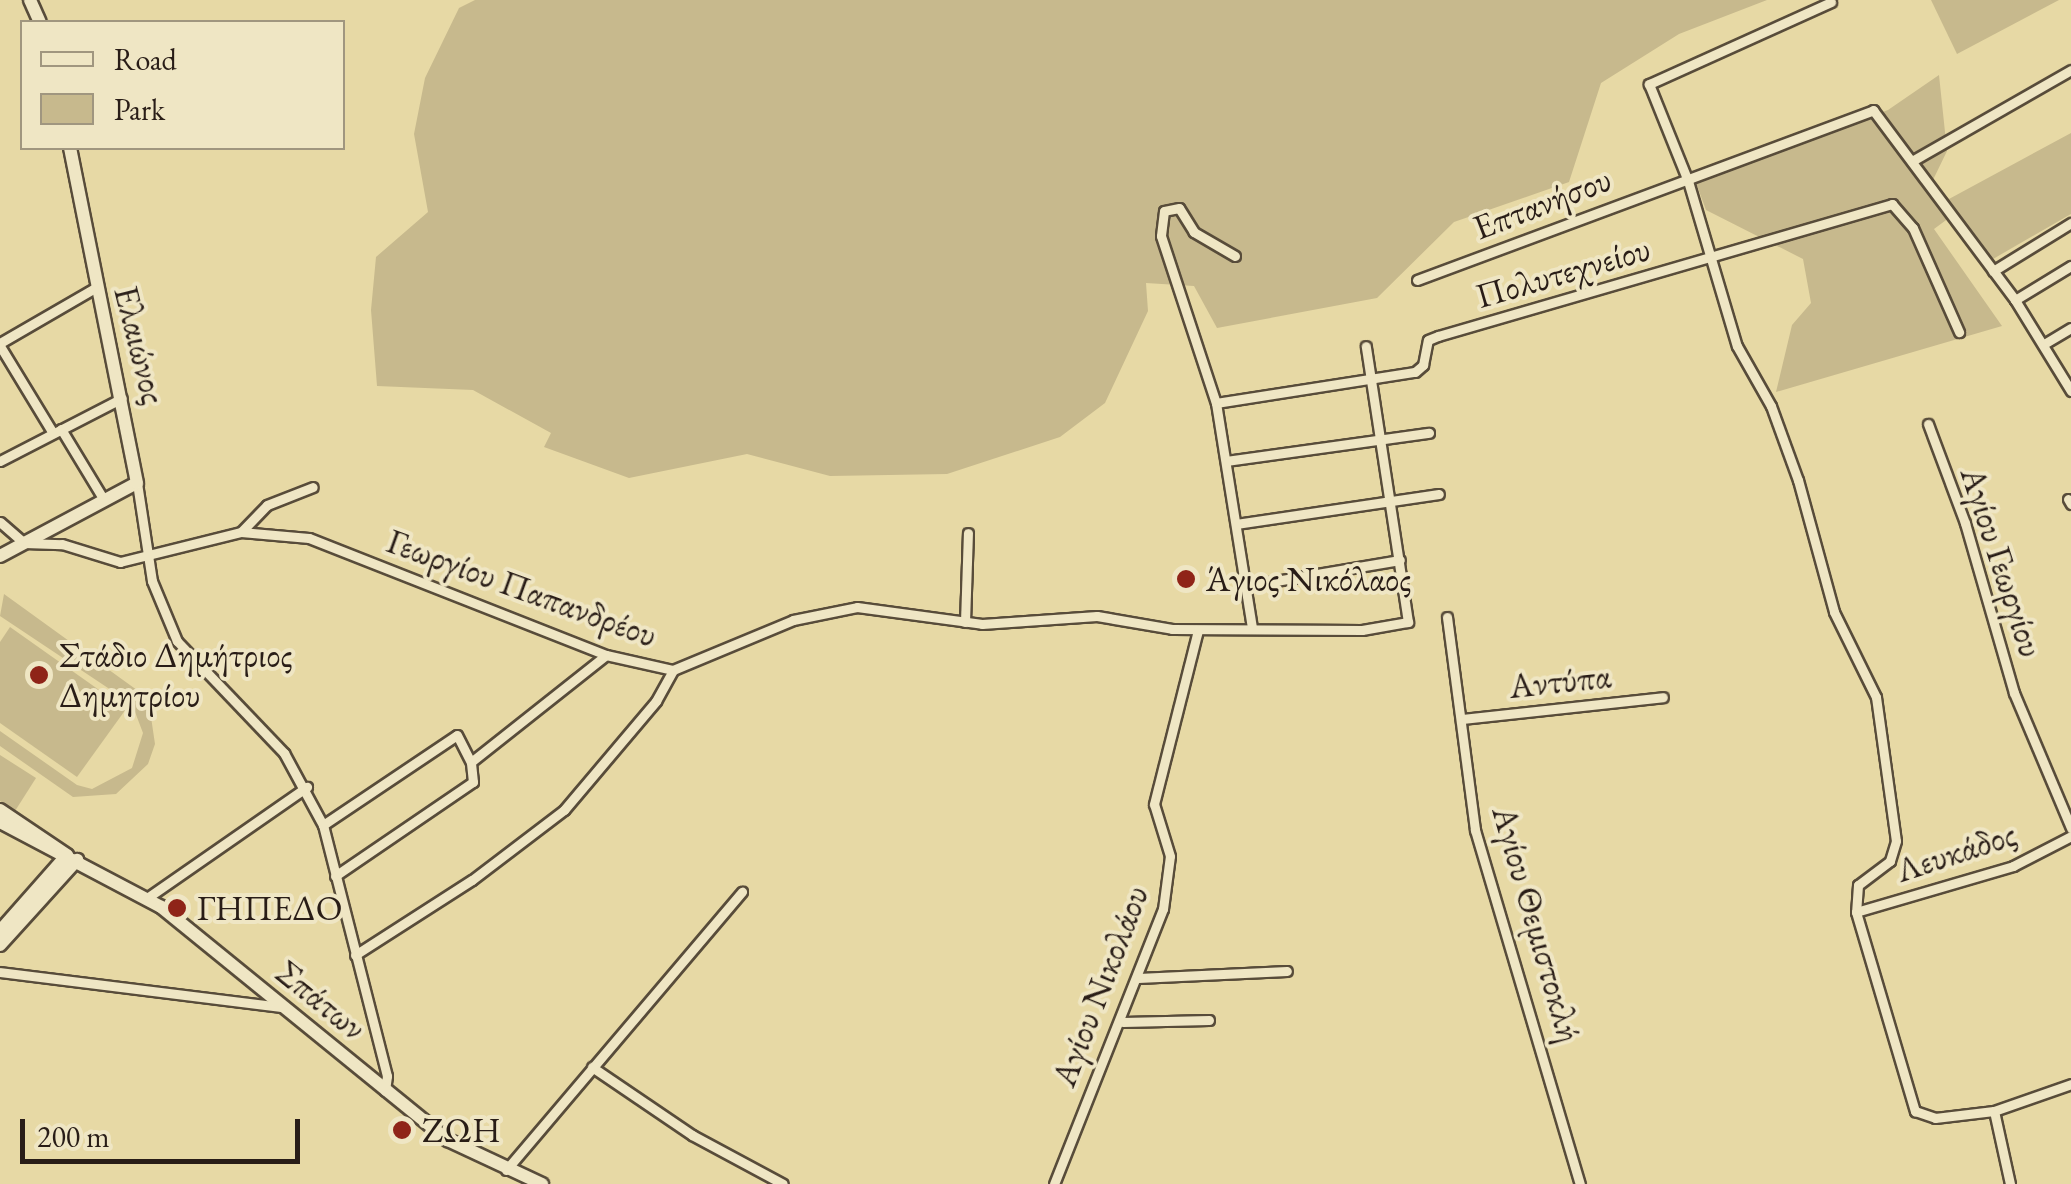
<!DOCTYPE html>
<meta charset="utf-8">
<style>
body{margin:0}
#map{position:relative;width:2071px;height:1184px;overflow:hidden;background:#e7d9a5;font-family:"EB Garamond",serif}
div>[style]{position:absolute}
.green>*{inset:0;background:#c7b98d}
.roads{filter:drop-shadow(2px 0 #584c3a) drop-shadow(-2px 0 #584c3a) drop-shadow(0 2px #584c3a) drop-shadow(0 -2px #584c3a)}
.street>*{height:9px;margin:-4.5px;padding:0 4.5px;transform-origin:4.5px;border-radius:4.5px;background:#efe6c4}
.secondary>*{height:12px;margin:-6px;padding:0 6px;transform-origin:6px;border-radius:6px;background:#efe6c4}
.dots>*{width:28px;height:28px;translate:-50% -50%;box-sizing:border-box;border:5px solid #efe6c4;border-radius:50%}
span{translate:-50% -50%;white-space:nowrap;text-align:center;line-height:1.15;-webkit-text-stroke:8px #efe6c4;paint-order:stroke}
.street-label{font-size:35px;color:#291d17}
.poi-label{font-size:35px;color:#291d17}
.left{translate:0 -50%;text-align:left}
.legend{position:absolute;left:20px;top:20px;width:325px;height:130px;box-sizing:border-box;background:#efe6c4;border:2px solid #a0967f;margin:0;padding:12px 18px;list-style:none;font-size:30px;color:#291d17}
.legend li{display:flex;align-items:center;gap:20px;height:50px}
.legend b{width:50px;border:2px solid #a0967f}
.scale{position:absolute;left:20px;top:1119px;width:280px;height:45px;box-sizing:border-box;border:5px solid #291d17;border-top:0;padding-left:12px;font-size:30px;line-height:35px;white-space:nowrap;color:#291d17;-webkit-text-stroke:8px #efe6c4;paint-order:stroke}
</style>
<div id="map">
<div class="green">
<div style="clip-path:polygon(475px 0,1767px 0,1679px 34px,1601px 83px,1569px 182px,1454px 222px,1377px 298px,1217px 328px,1194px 286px,1146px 283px,1148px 311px,1105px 403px,1060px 437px,947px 474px,830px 476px,747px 454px,629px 478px,544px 447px,551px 433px,473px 390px,377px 386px,371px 310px,376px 257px,428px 212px,414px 134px,425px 78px,459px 8px)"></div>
<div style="clip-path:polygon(1931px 0,2059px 0,1957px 54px)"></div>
<div style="clip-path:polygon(1939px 75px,1947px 151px,1932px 182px,1949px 199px,2071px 133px,2071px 214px,1993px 259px,1957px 212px,1934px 229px,2002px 326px,1776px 392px,1792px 325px,1811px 303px,1803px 259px,1706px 210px,1696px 183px,1888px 110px)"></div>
<div style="clip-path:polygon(4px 594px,159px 706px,151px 717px,155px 744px,148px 764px,116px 794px,73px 797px,0 746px,0 731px,77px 785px,92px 789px,132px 768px,143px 733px,132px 704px,0 616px)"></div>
<div style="clip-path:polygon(10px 627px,126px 709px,77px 777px,0 723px,0 642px)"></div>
<div style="clip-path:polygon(0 755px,36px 778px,15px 811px,0 801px)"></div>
</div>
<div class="roads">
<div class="street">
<div style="left:1831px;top:2px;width:200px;rotate:155.7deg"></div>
<div style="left:1649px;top:84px;width:105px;rotate:68.1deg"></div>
<div style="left:1688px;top:181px;width:172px;rotate:73.5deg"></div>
<div style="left:1737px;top:346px;width:69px;rotate:60.5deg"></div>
<div style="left:1771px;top:406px;width:79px;rotate:70deg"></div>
<div style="left:1798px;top:480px;width:137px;rotate:74.7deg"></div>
<div style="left:1834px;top:612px;width:95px;rotate:63.7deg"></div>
<div style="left:1876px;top:697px;width:145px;rotate:82.1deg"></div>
<div style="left:1896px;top:841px;width:21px;rotate:107deg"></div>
<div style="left:1890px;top:861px;width:40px;rotate:143deg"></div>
<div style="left:1858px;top:885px;width:27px;rotate:94deg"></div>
<div style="left:1856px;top:912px;width:208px;rotate:73.5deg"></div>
<div style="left:1915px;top:1111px;width:21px;rotate:19deg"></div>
<div style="left:1935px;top:1118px;width:59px;rotate:-6.8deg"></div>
<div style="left:1994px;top:1111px;width:82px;rotate:-19.3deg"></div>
<div style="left:1912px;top:161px;width:183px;rotate:-29.8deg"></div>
<div style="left:1235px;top:256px;width:48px;rotate:-149.7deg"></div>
<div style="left:1194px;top:232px;width:28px;rotate:-122deg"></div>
<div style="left:1179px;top:208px;width:15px;rotate:169deg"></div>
<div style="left:1164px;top:211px;width:25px;rotate:97deg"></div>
<div style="left:1161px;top:236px;width:176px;rotate:71.8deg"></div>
<div style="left:1216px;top:403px;width:227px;rotate:80.9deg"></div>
<div style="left:1993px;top:271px;width:92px;rotate:-31.6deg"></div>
<div style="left:1417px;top:280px;width:487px;rotate:-20.4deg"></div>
<div style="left:1873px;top:110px;width:237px;rotate:53.2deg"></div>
<div style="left:2015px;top:300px;width:107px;rotate:58.4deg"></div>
<div style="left:2015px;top:300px;width:66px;rotate:-31.3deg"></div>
<div style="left:0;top:343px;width:108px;rotate:-30.1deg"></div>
<div style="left:2044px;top:344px;width:31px;rotate:-31deg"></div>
<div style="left:0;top:346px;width:102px;rotate:58.7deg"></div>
<div style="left:1216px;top:403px;width:201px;rotate:-8.9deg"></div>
<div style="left:1415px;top:372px;width:11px;rotate:-41deg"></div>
<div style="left:1423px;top:365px;width:25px;rotate:-79deg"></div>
<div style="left:1428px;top:340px;width:11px;rotate:-22deg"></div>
<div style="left:1438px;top:336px;width:473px;rotate:-16.2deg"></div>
<div style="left:1892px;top:204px;width:32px;rotate:49deg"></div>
<div style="left:1913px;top:228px;width:114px;rotate:66.1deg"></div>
<div style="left:1928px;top:424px;width:106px;rotate:69.5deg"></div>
<div style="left:1965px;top:523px;width:177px;rotate:73.9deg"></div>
<div style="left:2014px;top:693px;width:147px;rotate:67.1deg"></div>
<div style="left:61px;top:429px;width:83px;rotate:58.8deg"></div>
<div style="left:0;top:461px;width:137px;rotate:-27.3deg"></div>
<div style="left:1226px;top:461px;width:205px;rotate:-7.9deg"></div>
<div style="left:137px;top:483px;width:99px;rotate:81.3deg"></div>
<div style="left:152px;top:581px;width:65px;rotate:67.4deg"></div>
<div style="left:177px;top:641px;width:155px;rotate:46.3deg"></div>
<div style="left:284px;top:753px;width:82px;rotate:61.6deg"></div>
<div style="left:323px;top:825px;width:259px;rotate:75.7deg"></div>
<div style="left:387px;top:1076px;width:15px;rotate:98deg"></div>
<div style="left:2068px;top:499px;width:6px;rotate:59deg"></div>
<div style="left:0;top:522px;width:32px;rotate:41deg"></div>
<div style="left:24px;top:543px;width:38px;rotate:2deg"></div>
<div style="left:62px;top:544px;width:61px;rotate:17.2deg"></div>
<div style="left:120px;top:562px;width:125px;rotate:-13.9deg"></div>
<div style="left:241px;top:532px;width:68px;rotate:5deg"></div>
<div style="left:309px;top:538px;width:319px;rotate:21.5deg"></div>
<div style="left:606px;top:655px;width:69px;rotate:12.6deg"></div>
<div style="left:673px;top:670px;width:130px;rotate:-22.6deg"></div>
<div style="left:793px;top:620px;width:65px;rotate:-11.5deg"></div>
<div style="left:857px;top:607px;width:126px;rotate:7.7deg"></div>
<div style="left:982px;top:624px;width:115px;rotate:-4deg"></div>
<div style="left:1097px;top:616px;width:76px;rotate:9.8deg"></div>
<div style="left:1172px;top:629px;width:190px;rotate:0.3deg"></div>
<div style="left:1362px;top:630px;width:47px;rotate:-9.9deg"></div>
<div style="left:1408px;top:622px;width:279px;rotate:-98.7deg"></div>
<div style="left:1236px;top:524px;width:205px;rotate:-8.4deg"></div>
<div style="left:241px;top:532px;width:37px;rotate:-46deg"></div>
<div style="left:267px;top:505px;width:49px;rotate:-21.4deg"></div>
<div style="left:1246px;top:586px;width:156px;rotate:-9.6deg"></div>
<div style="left:1447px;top:617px;width:215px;rotate:82.5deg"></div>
<div style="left:1475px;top:830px;width:369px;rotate:73.5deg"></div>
<div style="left:965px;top:622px;width:89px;rotate:-88.1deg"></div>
<div style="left:1462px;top:719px;width:202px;rotate:-6.2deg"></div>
<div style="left:323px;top:825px;width:161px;rotate:-33.9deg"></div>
<div style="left:457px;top:735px;width:30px;rotate:63deg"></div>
<div style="left:335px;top:876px;width:167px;rotate:-34.3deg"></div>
<div style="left:473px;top:782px;width:20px;rotate:-96deg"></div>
<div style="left:471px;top:762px;width:172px;rotate:-38.4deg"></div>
<div style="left:147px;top:898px;width:195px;rotate:-34.8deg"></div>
<div style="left:1856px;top:912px;width:164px;rotate:-16.3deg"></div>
<div style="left:2013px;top:866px;width:65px;rotate:-27.3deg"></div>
<div style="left:355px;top:955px;width:139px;rotate:-32.7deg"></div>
<div style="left:472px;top:880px;width:116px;rotate:-37.3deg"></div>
<div style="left:564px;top:810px;width:143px;rotate:-49.8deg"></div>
<div style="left:656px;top:701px;width:35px;rotate:-61deg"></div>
<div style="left:0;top:972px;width:285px;rotate:7.1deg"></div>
<div style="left:1138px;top:978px;width:149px;rotate:-2.7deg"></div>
<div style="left:1123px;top:1022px;width:86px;rotate:-1.3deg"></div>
<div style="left:592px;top:1067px;width:121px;rotate:34.2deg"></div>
<div style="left:692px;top:1135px;width:103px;rotate:28.3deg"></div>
<div style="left:1994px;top:1111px;width:75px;rotate:77.6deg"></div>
<div style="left:506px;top:1170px;width:365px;rotate:-49.7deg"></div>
<div style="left:1054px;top:1184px;width:296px;rotate:-68.4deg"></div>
<div style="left:1163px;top:909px;width:53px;rotate:-82.5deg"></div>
<div style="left:1170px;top:856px;width:54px;rotate:-107.1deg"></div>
<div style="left:1154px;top:804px;width:179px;rotate:-75.8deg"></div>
</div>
<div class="secondary">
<div style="left:30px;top:0;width:24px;rotate:66deg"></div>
<div style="left:0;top:556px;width:155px;rotate:-28.1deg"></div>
<div style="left:137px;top:483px;width:342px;rotate:-101.3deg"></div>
<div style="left:0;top:810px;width:81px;rotate:33.9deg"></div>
<div style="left:0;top:822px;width:182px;rotate:27.8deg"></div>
<div style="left:161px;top:907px;width:370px;rotate:39.1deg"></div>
<div style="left:448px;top:1140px;width:104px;rotate:25.1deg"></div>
<div style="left:0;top:931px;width:101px;rotate:-48.6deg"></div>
<div style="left:0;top:945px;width:115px;rotate:-47.8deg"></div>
</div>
</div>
<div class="dots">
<div style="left:1186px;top:579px;background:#8f2418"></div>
<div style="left:39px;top:675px;background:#8f2418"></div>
<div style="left:177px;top:908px;background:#8f2418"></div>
<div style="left:402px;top:1130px;background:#8f2418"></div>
</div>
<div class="street-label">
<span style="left:1542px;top:203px;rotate:-21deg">Επτανήσου</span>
<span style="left:1563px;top:272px;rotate:-16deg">Πολυτεχνείου</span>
<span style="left:140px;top:345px;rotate:76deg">Ελαιώνος</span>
<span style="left:2002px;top:562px;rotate:72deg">Αγίου Γεωργίου</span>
<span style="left:522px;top:588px;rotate:20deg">Γεωργίου Παπανδρέου</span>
<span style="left:1560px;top:681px;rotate:-6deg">Αντύπα</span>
<span style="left:1956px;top:852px;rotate:-18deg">Λευκάδος</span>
<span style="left:1537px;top:924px;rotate:74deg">Αγίου Θεμιστοκλή</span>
<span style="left:1100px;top:986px;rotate:-69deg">Αγίου Νικολάου</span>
<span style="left:321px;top:1000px;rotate:39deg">Σπάτων</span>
</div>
<div class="poi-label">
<span class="left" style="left:1206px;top:579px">Άγιος Νικόλαος</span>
<span class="left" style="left:59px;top:675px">Στάδιο Δημήτριος<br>Δημητρίου</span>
<span class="left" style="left:197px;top:908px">ΓΗΠΕΔΟ</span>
<span class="left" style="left:422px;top:1130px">ΖΩΗ</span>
</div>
<ul class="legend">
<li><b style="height:12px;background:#efe6c4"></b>Road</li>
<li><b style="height:28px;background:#c7b98d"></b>Park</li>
</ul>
<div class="scale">200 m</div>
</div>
